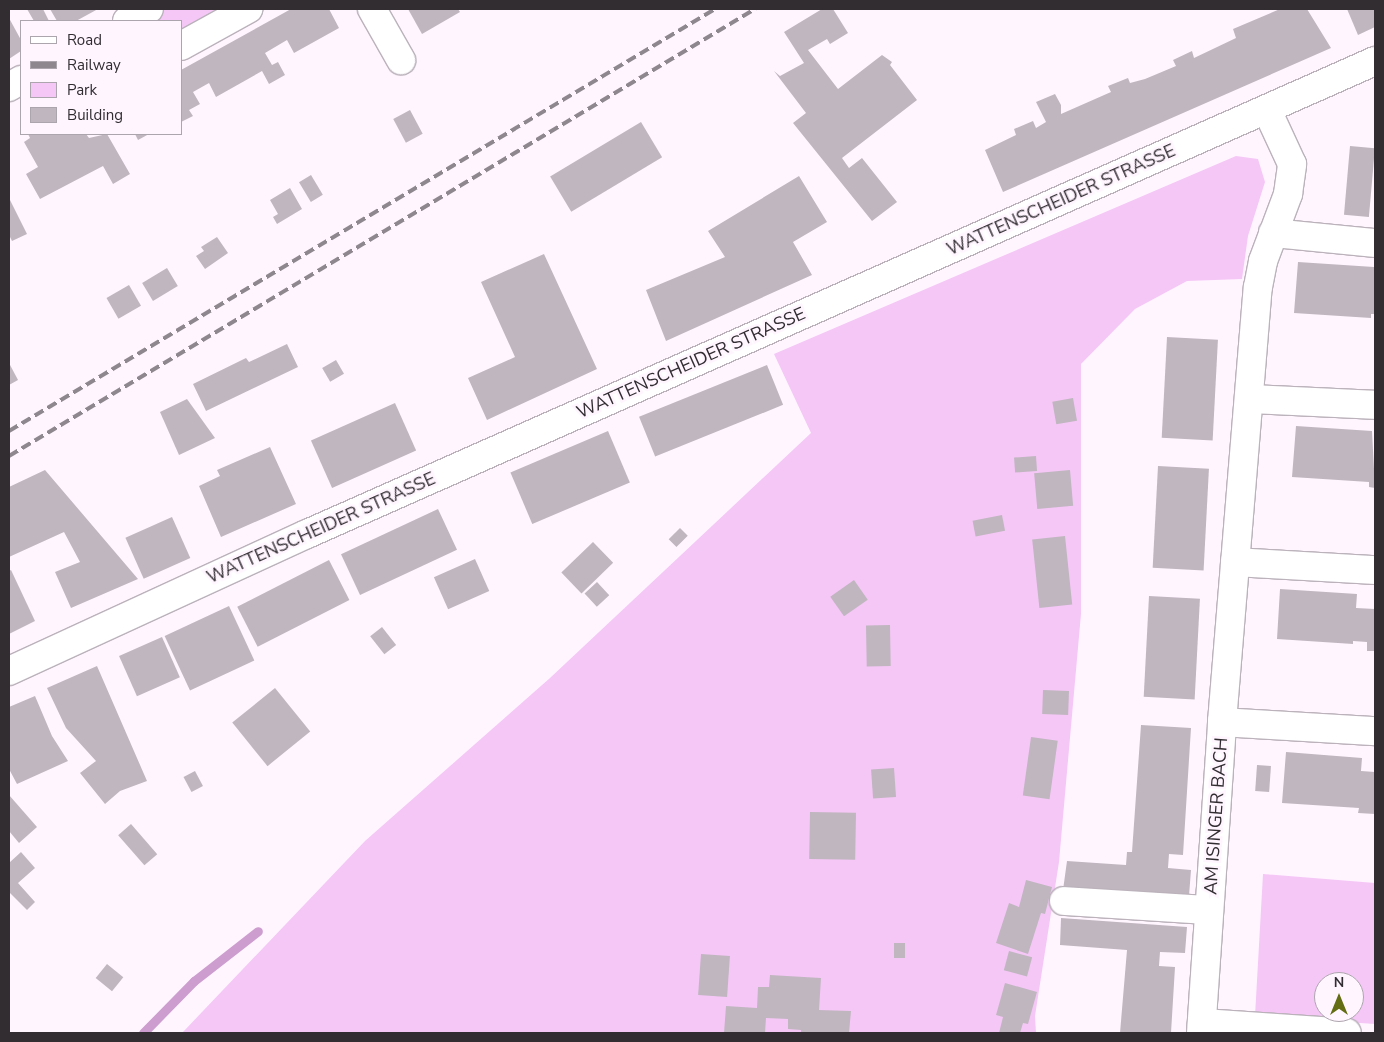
<!DOCTYPE html>
<style>
body{margin:0}
#map{position:relative;width:1384px;height:1042px;overflow:hidden;background:#fff5ff;font-family:"Nunito Sans",sans-serif}
div>[style]{position:absolute}
.green>*{inset:0;background:#f5c7f6}
.stream>*{height:9px;margin:-4.5px;padding:0 4.5px;transform-origin:4.5px;border-radius:4.5px;background:#cc9dce}
.building>*{inset:0;background:#c0b6c0;transform-origin:0 0}
.roads{filter:drop-shadow(1px 0 #bbb2bb) drop-shadow(-1px 0 #bbb2bb) drop-shadow(0 1px #bbb2bb) drop-shadow(0 -1px #bbb2bb)}
.minor>*{height:28px;margin:-14px;padding:0 14px;transform-origin:14px;border-radius:14px;background:#fff}
.secondary>*{height:28px;margin:-14px;padding:0 14px;transform-origin:14px;border-radius:14px;background:#fff}
.rail>*{height:4px;margin-top:-2px;transform-origin:0;background:repeating-linear-gradient(90deg,#8e878e 0 10px,transparent 0 15px)}
span{translate:-50% -50%;white-space:nowrap;text-align:center;line-height:1.15;-webkit-text-stroke:5px #fff5ff;paint-order:stroke}
.street-label{font-size:18px;color:#312d31}
.frame{position:absolute;inset:0;border:10px solid #312d31;pointer-events:none}
.legend{position:absolute;left:20px;top:20px;width:162px;height:115px;box-sizing:border-box;background:#fff5ff;border:1px solid #ada5ad;margin:0;padding:6px 9px;list-style:none;font-size:15px;color:#312d31}
.legend li{display:flex;align-items:center;gap:10px;height:25px}
.legend b{width:25px;border:1px solid #ada5ad}
.north{position:absolute;left:1314px;top:972px;width:50px;height:50px;box-sizing:border-box;background:#fff5ff;border:1px solid #ada5ad;border-radius:50%;rotate:0deg;font-size:14px;font-weight:700;line-height:20px;text-align:center;color:#312d31}
.north::after{content:'';display:block;margin:auto;width:18px;height:22px;background:#646d13;clip-path:polygon(50% 0,100% 100%,50% 72%,0 100%)}
</style>
<div id="map">
<div class="green">
<div style="clip-path:polygon(153px 9px,242px 9px,181px 42px,181px 21px,131px 21px)"></div>
<div style="clip-path:polygon(1236px 156px,1258px 159px,1265px 182px,1248px 236px,1242px 279px,1187px 281px,1135px 309px,1081px 364px,1081px 614px,1059px 862px,1035px 1016px,1036px 1033px,182px 1033px,365px 841px,550px 678px,811px 433px,774px 354px)"></div>
<div style="clip-path:polygon(evenodd,1263px 874px,1375px 883px,1375px 1024px,1255px 1016px,1263px 874px,1324px 982px,1354px 982px,1354px 1012px,1324px 1012px,1324px 982px)"></div>
</div>
<div class="stream">
<div style="left:143px;top:1033px;width:73px;rotate:-45.6deg"></div>
<div style="left:194px;top:981px;width:81px;rotate:-38deg"></div>
</div>
<div class="building">
<div style="clip-path:polygon(27px 9px,43px 9px,49px 21px,34px 21px)"></div>
<div style="clip-path:polygon(50px 9px,98px 9px,76px 21px,57px 21px)"></div>
<div style="clip-path:polygon(291px 9px,329px 9px,339px 28px,294px 53px,287px 40px,265px 53px,272px 65px,278px 62px,285px 75px,269px 84px,262px 71px,216px 97px,209px 83px,193px 92px,200px 104px,189px 110px,193px 116px,181px 122px,181px 70px)"></div>
<div style="clip-path:polygon(408px 9px,458px 9px,460px 12px,422px 34px)"></div>
<div style="clip-path:polygon(822px 9px,833px 9px,848px 33px,830px 44px,827px 39px,808px 50px,838px 89px,882px 55px,892px 62px,890px 65px,917px 100px,842px 158px,849px 168px,862px 158px,897px 202px,872px 221px,793px 123px,806px 113px,774px 71px,780px 76px,804px 63px,784px 32px)"></div>
<div style="clip-path:polygon(1280px 9px,1307px 9px,1331px 48px,1003px 192px,985px 150px,1016px 135px,1014px 129px,1033px 121px,1036px 128px,1046px 122px,1036px 102px,1055px 94px,1061px 105px,1061px 114px,1111px 92px,1108px 86px,1128px 78px,1130px 83px,1145px 79px,1176px 66px,1173px 60px,1192px 51px,1194px 58px,1236px 38px,1233px 29px)"></div>
<div style="clip-path:polygon(1347px 9px,1375px 9px,1375px 27px,1358px 35px)"></div>
<div style="clip-path:polygon(9px 18px,21px 40px,21px 51px,9px 59px)"></div>
<div style="left:410px;top:110px;width:27px;height:19px;rotate:62deg"></div>
<div style="left:641px;top:122px;width:41px;height:106px;rotate:59deg"></div>
<div style="clip-path:polygon(28px 134px,86px 134px,89px 138px,107px 134px,130px 174px,113px 184px,103px 166px,40px 199px,26px 174px,38px 167px,24px 142px,30px 138px)"></div>
<div style="clip-path:polygon(135px 134px,149px 134px,138px 140px)"></div>
<div style="left:1350px;top:146px;width:25px;height:69px;rotate:5deg"></div>
<div style="left:311px;top:175px;width:23px;height:14px;rotate:59deg"></div>
<div style="clip-path:polygon(799px 176px,827px 222px,793px 242px,812px 275px,666px 341px,646px 290px,725px 257px,708px 231px)"></div>
<div style="clip-path:polygon(290px 188px,302px 209px,277px 224px,273px 217px,278px 214px,270px 200px)"></div>
<div style="clip-path:polygon(9px 198px,27px 234px,12px 241px,9px 235px)"></div>
<div style="clip-path:polygon(217px 237px,228px 253px,205px 269px,196px 256px,204px 251px,201px 247px)"></div>
<div style="clip-path:polygon(544px 254px,597px 369px,487px 420px,468px 378px,515px 357px,481px 282px)"></div>
<div style="clip-path:polygon(1298px 262px,1374px 267px,1375px 314px,1371px 314px,1371px 318px,1294px 313px)"></div>
<div style="left:167px;top:268px;width:21px;height:29px;rotate:59deg"></div>
<div style="left:129px;top:285px;width:24px;height:26px;rotate:60deg"></div>
<div style="left:1167px;top:337px;width:51px;height:101px;rotate:3deg"></div>
<div style="clip-path:polygon(287px 344px,298px 367px,206px 411px,193px 384px,246px 358px,249px 362px)"></div>
<div style="left:336px;top:360px;width:16px;height:16px;rotate:60deg"></div>
<div style="clip-path:polygon(9px 363px,18px 380px,9px 385px)"></div>
<div style="left:767px;top:365px;width:43px;height:138px;rotate:68deg"></div>
<div style="left:1073px;top:398px;width:23px;height:21px;rotate:80deg"></div>
<div style="clip-path:polygon(187px 399px,215px 438px,179px 455px,160px 412px)"></div>
<div style="left:395px;top:403px;width:52px;height:92px;rotate:66deg"></div>
<div style="clip-path:polygon(1296px 426px,1372px 431px,1375px 488px,1369px 487px,1369px 482px,1292px 477px)"></div>
<div style="left:608px;top:431px;width:56px;height:106px;rotate:67deg"></div>
<div style="clip-path:polygon(270px 447px,296px 504px,221px 537px,199px 486px,220px 476px,217px 470px)"></div>
<div style="left:1036px;top:456px;width:15px;height:22px;rotate:86deg"></div>
<div style="left:1158px;top:466px;width:51px;height:102px;rotate:3deg"></div>
<div style="clip-path:polygon(45px 470px,138px 579px,71px 608px,55px 572px,80px 562px,64px 532px,9px 557px,9px 487px)"></div>
<div style="left:1070px;top:470px;width:36px;height:36px;rotate:85deg"></div>
<div style="left:438px;top:509px;width:45px;height:107px;rotate:65deg"></div>
<div style="left:1002px;top:515px;width:16px;height:30px;rotate:79deg"></div>
<div style="left:172px;top:517px;width:45px;height:51px;rotate:66deg"></div>
<div style="left:680px;top:528px;width:11px;height:16px;rotate:45deg"></div>
<div style="left:1065px;top:536px;width:69px;height:33px;rotate:84deg"></div>
<div style="left:593px;top:542px;width:29px;height:44px;rotate:46deg"></div>
<div style="left:475px;top:559px;width:35px;height:45px;rotate:66deg"></div>
<div style="left:329px;top:560px;width:45px;height:103px;rotate:63deg"></div>
<div style="clip-path:polygon(11px 570px,35px 621px,9px 634px,9px 571px)"></div>
<div style="left:854px;top:580px;width:24px;height:29px;rotate:55deg"></div>
<div style="left:597px;top:582px;width:18px;height:17px;rotate:47deg"></div>
<div style="clip-path:polygon(1280px 589px,1357px 594px,1356px 608px,1375px 609px,1375px 651px,1367px 651px,1367px 642px,1353px 641px,1353px 644px,1277px 639px)"></div>
<div style="left:1149px;top:596px;width:51px;height:101px;rotate:3deg"></div>
<div style="left:229px;top:606px;width:60px;height:71px;rotate:65deg"></div>
<div style="left:890px;top:625px;width:41px;height:24px;rotate:89deg"></div>
<div style="left:382px;top:627px;width:23px;height:15px;rotate:52deg"></div>
<div style="left:162px;top:637px;width:44px;height:47px;rotate:66deg"></div>
<div style="clip-path:polygon(97px 666px,147px 781px,120px 791px,105px 804px,80px 773px,96px 761px,66px 728px,47px 688px)"></div>
<div style="left:275px;top:688px;width:56px;height:55px;rotate:51deg"></div>
<div style="left:1043px;top:690px;width:26px;height:24px;rotate:2deg"></div>
<div style="clip-path:polygon(35px 696px,52px 736px,68px 761px,17px 784px,9px 769px,9px 707px)"></div>
<div style="clip-path:polygon(1141px 725px,1191px 728px,1183px 855px,1169px 854px,1168px 868px,1191px 870px,1189px 896px,1063px 890px,1067px 861px,1126px 865px,1127px 852px,1132px 852px)"></div>
<div style="left:1031px;top:737px;width:27px;height:59px;rotate:8deg"></div>
<div style="clip-path:polygon(1286px 752px,1362px 758px,1361px 771px,1375px 772px,1375px 814px,1358px 813px,1359px 808px,1282px 803px)"></div>
<div style="left:1257px;top:765px;width:14px;height:26px;rotate:4deg"></div>
<div style="left:894px;top:768px;width:29px;height:23px;rotate:86deg"></div>
<div style="left:195px;top:771px;width:17px;height:13px;rotate:62deg"></div>
<div style="clip-path:polygon(9px 795px,37px 827px,19px 843px,9px 831px)"></div>
<div style="left:810px;top:812px;width:46px;height:47px;rotate:1deg"></div>
<div style="left:131px;top:824px;width:40px;height:17px;rotate:49deg"></div>
<div style="clip-path:polygon(21px 852px,35px 868px,18px 883px,35px 902px,27px 910px,9px 892px,9px 863px)"></div>
<div style="clip-path:polygon(1026px 880px,1052px 887px,1045px 914px,1041px 913px,1028px 954px,996px 943px,1009px 903px,1019px 907px)"></div>
<div style="clip-path:polygon(1061px 918px,1187px 927px,1185px 953px,1160px 952px,1159px 966px,1175px 967px,1171px 1033px,1120px 1033px,1127px 950px,1060px 945px)"></div>
<div style="left:894px;top:943px;width:11px;height:15px"></div>
<div style="left:1009px;top:951px;width:24px;height:20px;rotate:15deg"></div>
<div style="left:701px;top:954px;width:29px;height:41px;rotate:4deg"></div>
<div style="left:107px;top:964px;width:21px;height:18px;rotate:39deg"></div>
<div style="clip-path:polygon(770px 975px,821px 978px,819px 1010px,851px 1011px,849px 1033px,801px 1033px,801px 1030px,788px 1029px,788px 1019px,766px 1018px,765px 1033px,724px 1033px,726px 1006px,757px 1008px,758px 987px,769px 987px)"></div>
<div style="clip-path:polygon(1005px 983px,1037px 992px,1028px 1024px,1023px 1023px,1020px 1033px,999px 1033px,1003px 1017px,996px 1015px)"></div>
</div>
<div class="roads">
<div class="minor">
<div style="left:372px;top:9px;width:59px;rotate:60.4deg"></div>
<div style="left:127px;top:21px;width:25px;rotate:-29deg"></div>
<div style="left:181px;top:46px;width:77px;rotate:-28.9deg"></div>
<div style="left:9px;top:87px;width:14px;rotate:-30deg"></div>
<div style="left:1273px;top:233px;width:102px;rotate:5.6deg"></div>
<div style="left:1249px;top:399px;width:126px;rotate:2.7deg"></div>
<div style="left:1235px;top:562px;width:140px;rotate:3.3deg"></div>
<div style="left:1222px;top:722px;width:153px;rotate:3.4deg"></div>
<div style="left:1064px;top:901px;width:145px;rotate:3.6deg"></div>
<div style="left:1202px;top:1023px;width:145px;rotate:3.9deg"></div>
<div style="left:1201px;top:1033px;width:312px;rotate:-86.1deg"></div>
<div style="left:1222px;top:722px;width:436px;rotate:-85.3deg"></div>
<div style="left:1258px;top:287px;width:26px;rotate:-79deg"></div>
<div style="left:1263px;top:261px;width:72px;rotate:-69.5deg"></div>
<div style="left:1288px;top:194px;width:30px;rotate:-82deg"></div>
<div style="left:1292px;top:164px;width:60px;rotate:-114.8deg"></div>
</div>
<div class="secondary">
<div style="left:9px;top:671px;width:328px;rotate:-24.7deg"></div>
<div style="left:307px;top:534px;width:1168px;rotate:-23.89deg"></div>
</div>
</div>
<div class="rail">
<div style="left:9px;top:431px;width:823px;rotate:-30.87deg"></div>
<div style="left:9px;top:456px;width:870px;rotate:-30.93deg"></div>
</div>
<div class="street-label">
<span style="left:1061px;top:200px;rotate:-24deg">WATTENSCHEIDER STRASSE</span>
<span style="left:691px;top:363px;rotate:-24deg">WATTENSCHEIDER STRASSE</span>
<span style="left:321px;top:528px;rotate:-24deg">WATTENSCHEIDER STRASSE</span>
<span style="left:1216px;top:816px;rotate:-86deg">AM ISINGER BACH</span>
</div>
<div class="frame"></div>
<ul class="legend">
<li><b style="height:6px;background:#fff"></b>Road</li>
<li><b style="height:6px;background:#8e878e"></b>Railway</li>
<li><b style="height:14px;background:#f5c7f6"></b>Park</li>
<li><b style="height:14px;background:#c0b6c0"></b>Building</li>
</ul>
<div class="north">N</div>
</div>
